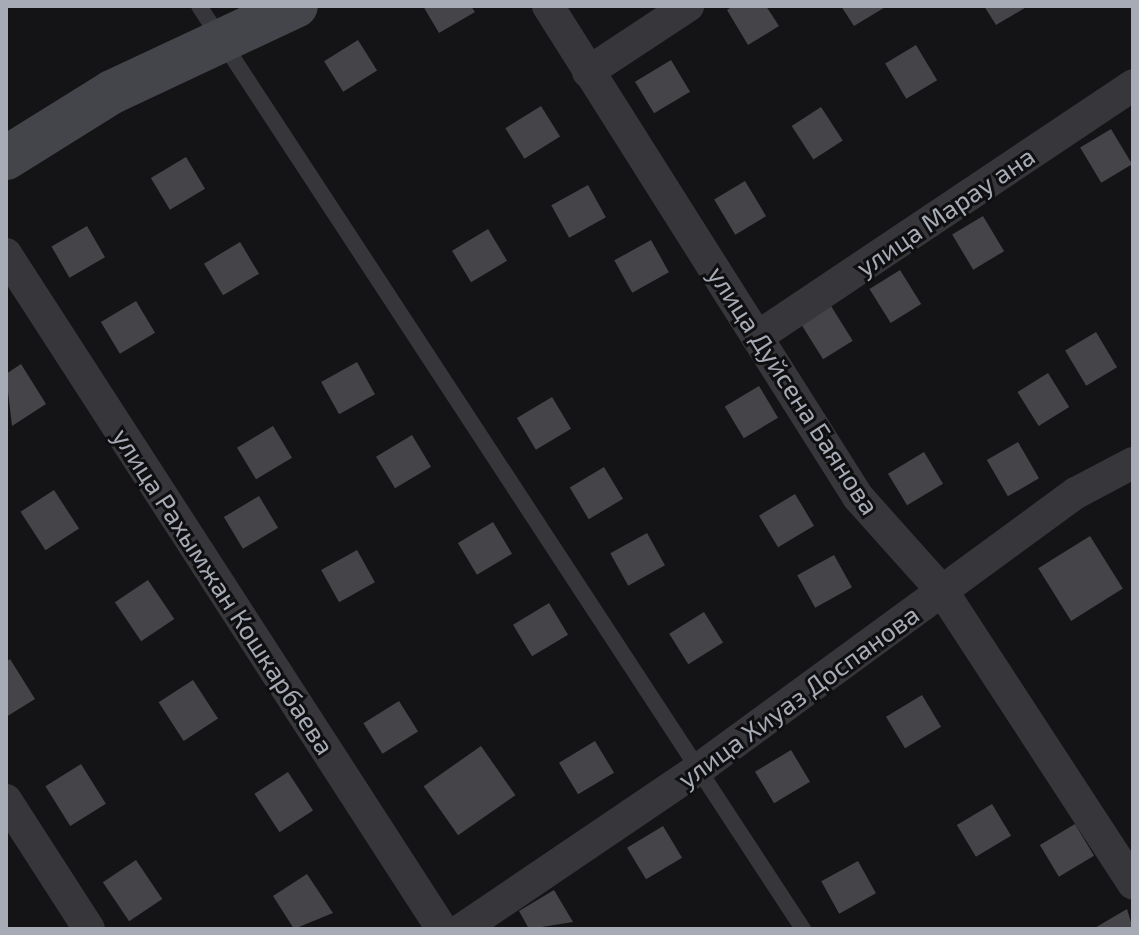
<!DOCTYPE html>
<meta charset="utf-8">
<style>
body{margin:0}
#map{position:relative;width:1139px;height:935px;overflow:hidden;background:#141416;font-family:"Exo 2",sans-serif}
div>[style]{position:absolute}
.building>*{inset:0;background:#444449;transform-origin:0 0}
.lane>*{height:16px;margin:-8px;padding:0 8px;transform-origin:8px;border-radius:8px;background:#36363b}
.street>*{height:32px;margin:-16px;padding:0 16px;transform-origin:16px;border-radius:16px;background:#36363b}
.secondary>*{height:44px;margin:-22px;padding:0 22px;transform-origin:22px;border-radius:22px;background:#44454b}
span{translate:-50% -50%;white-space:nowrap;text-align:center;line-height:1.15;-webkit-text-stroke:6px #0f0f11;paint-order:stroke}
.street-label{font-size:26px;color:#a7abb5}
.frame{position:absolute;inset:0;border:8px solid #a7abb5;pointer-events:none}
</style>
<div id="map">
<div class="building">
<div style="clip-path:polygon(423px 6px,471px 6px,475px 12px,439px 33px)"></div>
<div style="clip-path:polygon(733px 6px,766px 6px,779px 26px,748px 45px,727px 10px)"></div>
<div style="clip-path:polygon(841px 6px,887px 6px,854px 26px)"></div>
<div style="clip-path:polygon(984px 6px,1028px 6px,996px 25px)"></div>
<div style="left:358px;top:40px;width:36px;height:40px;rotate:58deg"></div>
<div style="left:916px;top:45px;width:41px;height:36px;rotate:59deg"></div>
<div style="left:671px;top:60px;width:37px;height:42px;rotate:59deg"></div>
<div style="left:541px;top:106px;width:36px;height:42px;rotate:58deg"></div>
<div style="left:821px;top:107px;width:40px;height:35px;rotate:57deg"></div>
<div style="left:1111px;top:129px;width:41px;height:36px;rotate:59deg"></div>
<div style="left:186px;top:157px;width:37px;height:41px;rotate:59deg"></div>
<div style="left:745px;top:181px;width:41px;height:36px;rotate:59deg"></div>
<div style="left:588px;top:185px;width:37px;height:42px;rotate:61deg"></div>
<div style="left:983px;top:216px;width:41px;height:36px;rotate:59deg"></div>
<div style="left:87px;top:226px;width:36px;height:41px;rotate:60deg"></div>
<div style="left:488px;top:229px;width:37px;height:42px;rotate:59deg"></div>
<div style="left:651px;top:240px;width:37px;height:42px;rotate:61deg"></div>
<div style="left:240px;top:242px;width:37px;height:42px;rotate:59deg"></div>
<div style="left:900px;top:270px;width:40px;height:36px;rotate:58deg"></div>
<div style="left:136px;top:301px;width:37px;height:41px;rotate:59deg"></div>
<div style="left:831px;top:306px;width:41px;height:35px;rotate:58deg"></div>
<div style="left:1096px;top:332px;width:41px;height:36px;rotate:59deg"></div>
<div style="left:357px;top:362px;width:37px;height:41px;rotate:61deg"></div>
<div style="clip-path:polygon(21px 364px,46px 404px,12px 426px,6px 374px)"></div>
<div style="left:1048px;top:373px;width:40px;height:36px;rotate:58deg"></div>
<div style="left:759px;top:386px;width:37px;height:40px;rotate:59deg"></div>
<div style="left:552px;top:397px;width:37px;height:41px;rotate:59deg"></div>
<div style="left:273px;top:426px;width:37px;height:42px;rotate:59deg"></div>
<div style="left:412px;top:435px;width:37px;height:42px;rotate:59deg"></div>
<div style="left:1018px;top:442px;width:42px;height:36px;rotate:60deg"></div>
<div style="left:924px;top:452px;width:37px;height:42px;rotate:59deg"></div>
<div style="left:604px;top:467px;width:37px;height:40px;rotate:59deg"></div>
<div style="left:54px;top:490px;width:46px;height:40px;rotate:57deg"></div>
<div style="left:795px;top:494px;width:37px;height:42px;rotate:59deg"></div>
<div style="left:259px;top:496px;width:37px;height:41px;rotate:59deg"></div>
<div style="left:493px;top:522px;width:37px;height:41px;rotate:59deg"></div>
<div style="left:647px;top:533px;width:37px;height:42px;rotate:61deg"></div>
<div style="left:1090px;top:536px;width:62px;height:61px;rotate:58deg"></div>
<div style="left:357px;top:550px;width:37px;height:41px;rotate:61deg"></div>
<div style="left:834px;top:555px;width:37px;height:42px;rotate:61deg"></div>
<div style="left:148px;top:580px;width:47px;height:40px;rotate:56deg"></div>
<div style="left:549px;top:603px;width:37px;height:42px;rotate:59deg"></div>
<div style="left:704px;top:612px;width:36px;height:41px;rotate:58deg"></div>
<div style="clip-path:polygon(10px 659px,35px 699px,6px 717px,6px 662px)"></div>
<div style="left:193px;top:680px;width:46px;height:41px;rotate:57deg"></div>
<div style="left:922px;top:695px;width:37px;height:42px;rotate:59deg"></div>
<div style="left:399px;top:701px;width:36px;height:42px;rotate:58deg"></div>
<div style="left:595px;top:741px;width:37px;height:42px;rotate:59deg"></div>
<div style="left:481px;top:746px;width:60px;height:70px;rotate:55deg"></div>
<div style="left:791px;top:750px;width:37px;height:42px;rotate:59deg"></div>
<div style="left:81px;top:764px;width:47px;height:42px;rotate:58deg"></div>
<div style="left:288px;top:772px;width:46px;height:40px;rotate:57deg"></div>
<div style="left:992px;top:804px;width:37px;height:41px;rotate:59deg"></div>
<div style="left:1075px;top:824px;width:37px;height:41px;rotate:59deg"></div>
<div style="left:663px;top:826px;width:37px;height:42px;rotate:59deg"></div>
<div style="left:136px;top:860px;width:47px;height:40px;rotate:56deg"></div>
<div style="left:858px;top:861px;width:37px;height:42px;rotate:61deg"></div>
<div style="clip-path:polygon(307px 874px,333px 913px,294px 929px,273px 896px)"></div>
<div style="clip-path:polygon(554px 890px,573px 922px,529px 929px,519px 911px)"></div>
<div style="clip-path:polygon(1127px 909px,1133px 929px,1093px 929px)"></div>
</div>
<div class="lane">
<div style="left:199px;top:6px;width:1103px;rotate:56.8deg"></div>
</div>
<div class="street">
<div style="left:548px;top:6px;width:581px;rotate:57.73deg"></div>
<div style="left:858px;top:497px;width:127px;rotate:48.2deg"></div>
<div style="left:943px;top:592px;width:348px;rotate:56.9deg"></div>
<div style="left:588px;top:72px;width:120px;rotate:-33.4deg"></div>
<div style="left:6px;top:254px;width:804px;rotate:57.14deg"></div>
<div style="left:757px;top:337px;width:453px;rotate:-33.8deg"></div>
<div style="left:6px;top:800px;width:153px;rotate:57.2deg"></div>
<div style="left:462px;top:929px;width:287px;rotate:-34.1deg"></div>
<div style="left:700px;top:768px;width:466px;rotate:-36.2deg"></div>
<div style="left:1076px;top:493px;width:64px;rotate:-27.8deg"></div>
</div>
<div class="secondary">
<div style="left:6px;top:158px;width:125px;rotate:-31.9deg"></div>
<div style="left:112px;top:92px;width:203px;rotate:-25.1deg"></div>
</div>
<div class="street-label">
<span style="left:945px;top:211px;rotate:-34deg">улица Марау ана</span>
<span style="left:794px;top:390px;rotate:57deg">улица Дуйсена Баянова</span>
<span style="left:224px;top:591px;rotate:57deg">улица Рахымжан Кошкарбаева</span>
<span style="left:798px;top:696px;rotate:-36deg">улица Хиуаз Доспанова</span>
</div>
<div class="frame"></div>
</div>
